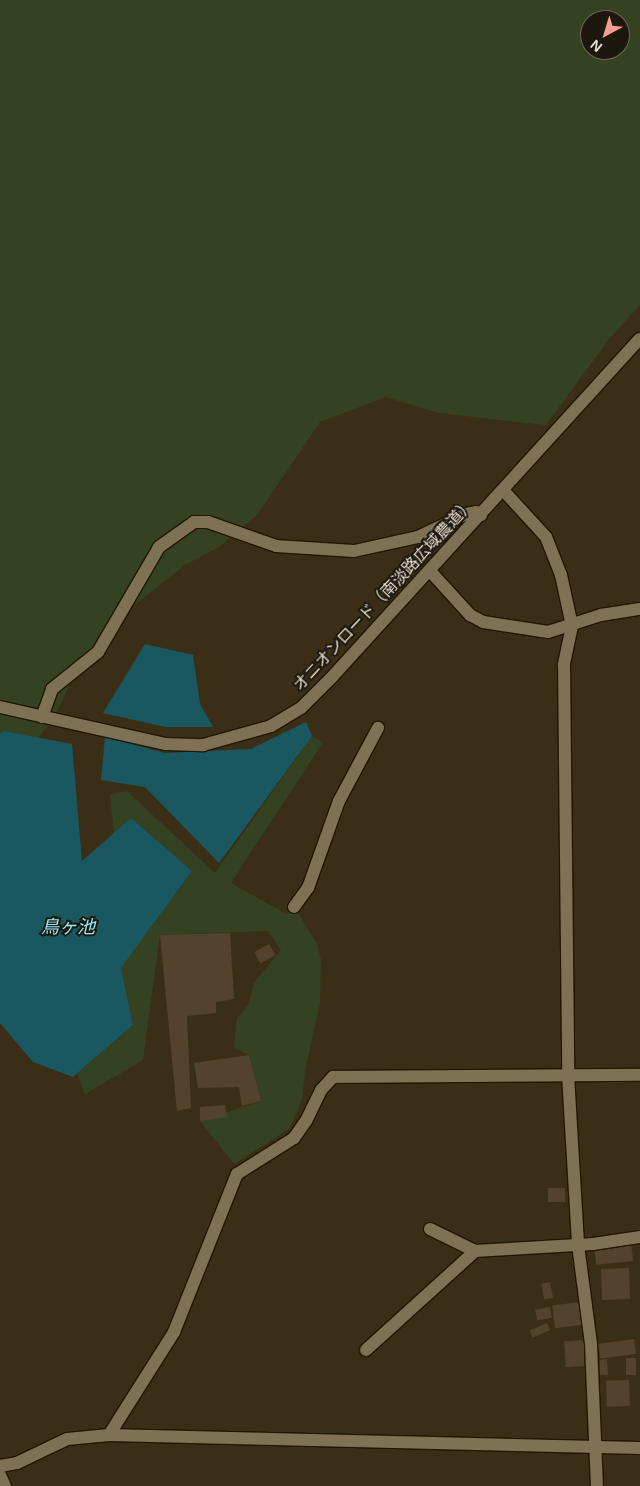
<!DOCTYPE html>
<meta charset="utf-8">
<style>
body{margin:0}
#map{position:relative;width:640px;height:1486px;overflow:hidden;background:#3a2f16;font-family:Arial,"Noto Sans JP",sans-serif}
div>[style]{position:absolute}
.green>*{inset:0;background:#354221}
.water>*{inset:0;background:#1a5861}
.building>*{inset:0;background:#53432c;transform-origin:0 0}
.roads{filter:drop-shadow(1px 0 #211600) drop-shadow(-1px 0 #211600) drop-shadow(0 1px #211600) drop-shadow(0 -1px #211600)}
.minor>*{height:12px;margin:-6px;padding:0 6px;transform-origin:6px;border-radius:6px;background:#7e7156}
span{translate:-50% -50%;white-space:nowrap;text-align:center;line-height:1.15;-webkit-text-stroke:4px #1d180d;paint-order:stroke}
.street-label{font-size:16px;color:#e8e1d2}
.water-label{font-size:18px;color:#96eefc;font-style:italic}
.north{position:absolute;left:580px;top:10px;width:50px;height:50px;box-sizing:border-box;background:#1d180d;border:1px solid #6e685c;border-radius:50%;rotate:219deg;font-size:14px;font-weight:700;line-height:20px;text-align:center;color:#e8e1d2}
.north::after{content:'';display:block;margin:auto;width:18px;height:22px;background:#f59c91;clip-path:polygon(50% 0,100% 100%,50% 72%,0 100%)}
</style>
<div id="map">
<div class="green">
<div style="clip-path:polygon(evenodd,0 0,640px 0,640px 305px,610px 338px,546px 425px,439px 413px,386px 397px,320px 422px,258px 514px,219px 547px,185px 565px,128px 610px,99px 638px,71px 681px,54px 718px,38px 738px,0 751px,0 0,590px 20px,620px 20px,620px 50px,590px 50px,590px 20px)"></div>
<div style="clip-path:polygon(312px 736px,323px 742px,231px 883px,286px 914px,294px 907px,317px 943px,321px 960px,320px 1004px,305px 1070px,302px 1100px,289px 1129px,234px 1164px,200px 1121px,261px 1101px,249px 1055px,234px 1048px,237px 1018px,249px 1004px,254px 983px,281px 950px,268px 931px,160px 935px,143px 1060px,85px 1094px,77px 1074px,133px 1025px,121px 968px,192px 871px,131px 818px,114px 833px,110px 795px,127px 791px,215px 873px)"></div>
</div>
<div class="water">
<div style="clip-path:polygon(145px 644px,193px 655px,200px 704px,213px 727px,166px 727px,103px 713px)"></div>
<div style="clip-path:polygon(306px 722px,312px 736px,219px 863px,145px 787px,101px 780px,105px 737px,165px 753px,251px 749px)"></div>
<div style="clip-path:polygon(3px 731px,72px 744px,82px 861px,131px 818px,192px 871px,121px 968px,133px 1025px,73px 1077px,33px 1062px,0 1023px,0 734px)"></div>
</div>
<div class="building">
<div style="clip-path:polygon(230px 933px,234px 999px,216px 1002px,216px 1013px,187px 1016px,191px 1108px,177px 1111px,160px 935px)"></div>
<div style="left:269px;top:944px;width:13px;height:17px;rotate:61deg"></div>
<div style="clip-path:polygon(249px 1055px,261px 1101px,242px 1106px,239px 1087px,198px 1088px,194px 1063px)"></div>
<div style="clip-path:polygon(225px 1105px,227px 1117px,200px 1121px,200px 1107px)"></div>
<div style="left:565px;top:1188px;width:14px;height:17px;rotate:90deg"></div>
<div style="left:631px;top:1242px;width:19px;height:37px;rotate:84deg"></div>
<div style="left:629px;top:1268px;width:31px;height:28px;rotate:88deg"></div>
<div style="left:550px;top:1282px;width:16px;height:9px;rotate:79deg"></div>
<div style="left:580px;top:1302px;width:23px;height:28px;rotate:83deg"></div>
<div style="left:550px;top:1307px;width:11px;height:15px;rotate:80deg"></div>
<div style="left:547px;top:1323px;width:8px;height:19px;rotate:67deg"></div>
<div style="left:634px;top:1339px;width:15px;height:36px;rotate:82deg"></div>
<div style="left:584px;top:1340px;width:26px;height:20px;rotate:86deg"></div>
<div style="left:626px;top:1358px;width:10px;height:17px"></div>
<div style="clip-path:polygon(607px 1359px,608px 1375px,600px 1375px,600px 1360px)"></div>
<div style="left:629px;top:1380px;width:26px;height:23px;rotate:88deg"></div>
</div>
<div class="roads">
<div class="minor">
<div style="left:503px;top:490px;width:64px;rotate:47.5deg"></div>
<div style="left:546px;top:537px;width:41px;rotate:68.5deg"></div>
<div style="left:561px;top:575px;width:52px;rotate:77.8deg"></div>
<div style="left:572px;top:626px;width:40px;rotate:102deg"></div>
<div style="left:564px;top:665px;width:410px;rotate:89.4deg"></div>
<div style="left:568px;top:1075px;width:170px;rotate:86.6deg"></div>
<div style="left:578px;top:1245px;width:100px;rotate:82.5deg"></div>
<div style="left:591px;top:1344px;width:142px;rotate:87.6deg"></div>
<div style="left:430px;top:571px;width:59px;rotate:47.7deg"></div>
<div style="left:470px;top:615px;width:15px;rotate:28deg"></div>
<div style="left:483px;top:622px;width:66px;rotate:8.7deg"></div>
<div style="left:548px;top:632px;width:56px;rotate:-17.8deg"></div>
<div style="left:601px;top:615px;width:39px;rotate:-9deg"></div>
<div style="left:0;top:707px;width:170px;rotate:12.6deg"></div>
<div style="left:166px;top:744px;width:37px;rotate:2deg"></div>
<div style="left:203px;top:745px;width:71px;rotate:-15.6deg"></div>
<div style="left:271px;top:726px;width:35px;rotate:-31deg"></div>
<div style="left:301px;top:708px;width:44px;rotate:-45deg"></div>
<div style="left:332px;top:677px;width:457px;rotate:-47.7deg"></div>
<div style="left:42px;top:717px;width:30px;rotate:-70deg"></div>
<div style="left:52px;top:689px;width:59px;rotate:-38.8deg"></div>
<div style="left:98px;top:652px;width:121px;rotate:-59.8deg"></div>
<div style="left:159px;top:547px;width:43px;rotate:-35.5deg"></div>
<div style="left:194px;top:522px;width:14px"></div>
<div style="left:208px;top:522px;width:72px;rotate:19.4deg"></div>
<div style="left:276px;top:546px;width:78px;rotate:3.7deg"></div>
<div style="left:354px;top:551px;width:66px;rotate:-12.3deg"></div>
<div style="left:418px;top:537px;width:53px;rotate:-25.6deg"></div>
<div style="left:466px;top:514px;width:10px;rotate:-11deg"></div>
<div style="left:476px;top:512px;width:6px;rotate:31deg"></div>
<div style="left:294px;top:907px;width:24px;rotate:-54deg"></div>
<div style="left:308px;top:888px;width:92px;rotate:-70.4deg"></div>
<div style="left:339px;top:801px;width:83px;rotate:-61.9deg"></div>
<div style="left:430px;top:1229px;width:50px;rotate:26.1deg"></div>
<div style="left:475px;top:1251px;width:118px;rotate:-3.4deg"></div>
<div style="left:593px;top:1244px;width:48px;rotate:-8.5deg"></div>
<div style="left:366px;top:1350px;width:147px;rotate:-42.2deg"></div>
<div style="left:109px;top:1435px;width:122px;rotate:-57.7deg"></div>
<div style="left:174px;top:1332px;width:170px;rotate:-68.3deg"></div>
<div style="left:237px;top:1174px;width:67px;rotate:-32.3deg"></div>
<div style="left:294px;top:1138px;width:21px;rotate:-55deg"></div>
<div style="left:306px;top:1121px;width:34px;rotate:-64deg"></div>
<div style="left:321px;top:1090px;width:18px;rotate:-47deg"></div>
<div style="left:333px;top:1077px;width:307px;rotate:-0.4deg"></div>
<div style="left:0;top:1466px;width:17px;rotate:-10deg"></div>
<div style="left:17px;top:1463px;width:55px;rotate:-25.6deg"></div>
<div style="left:67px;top:1439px;width:42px;rotate:-5.4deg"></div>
<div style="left:109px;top:1435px;width:531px;rotate:1.4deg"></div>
<div style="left:0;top:1475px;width:12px;rotate:66deg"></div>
</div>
</div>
<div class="street-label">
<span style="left:384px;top:595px;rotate:-47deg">オニオンロード（南淡路広域農道）</span>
</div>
<div class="water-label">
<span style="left:68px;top:927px">鳥ヶ池</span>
</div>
<div class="north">N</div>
</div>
